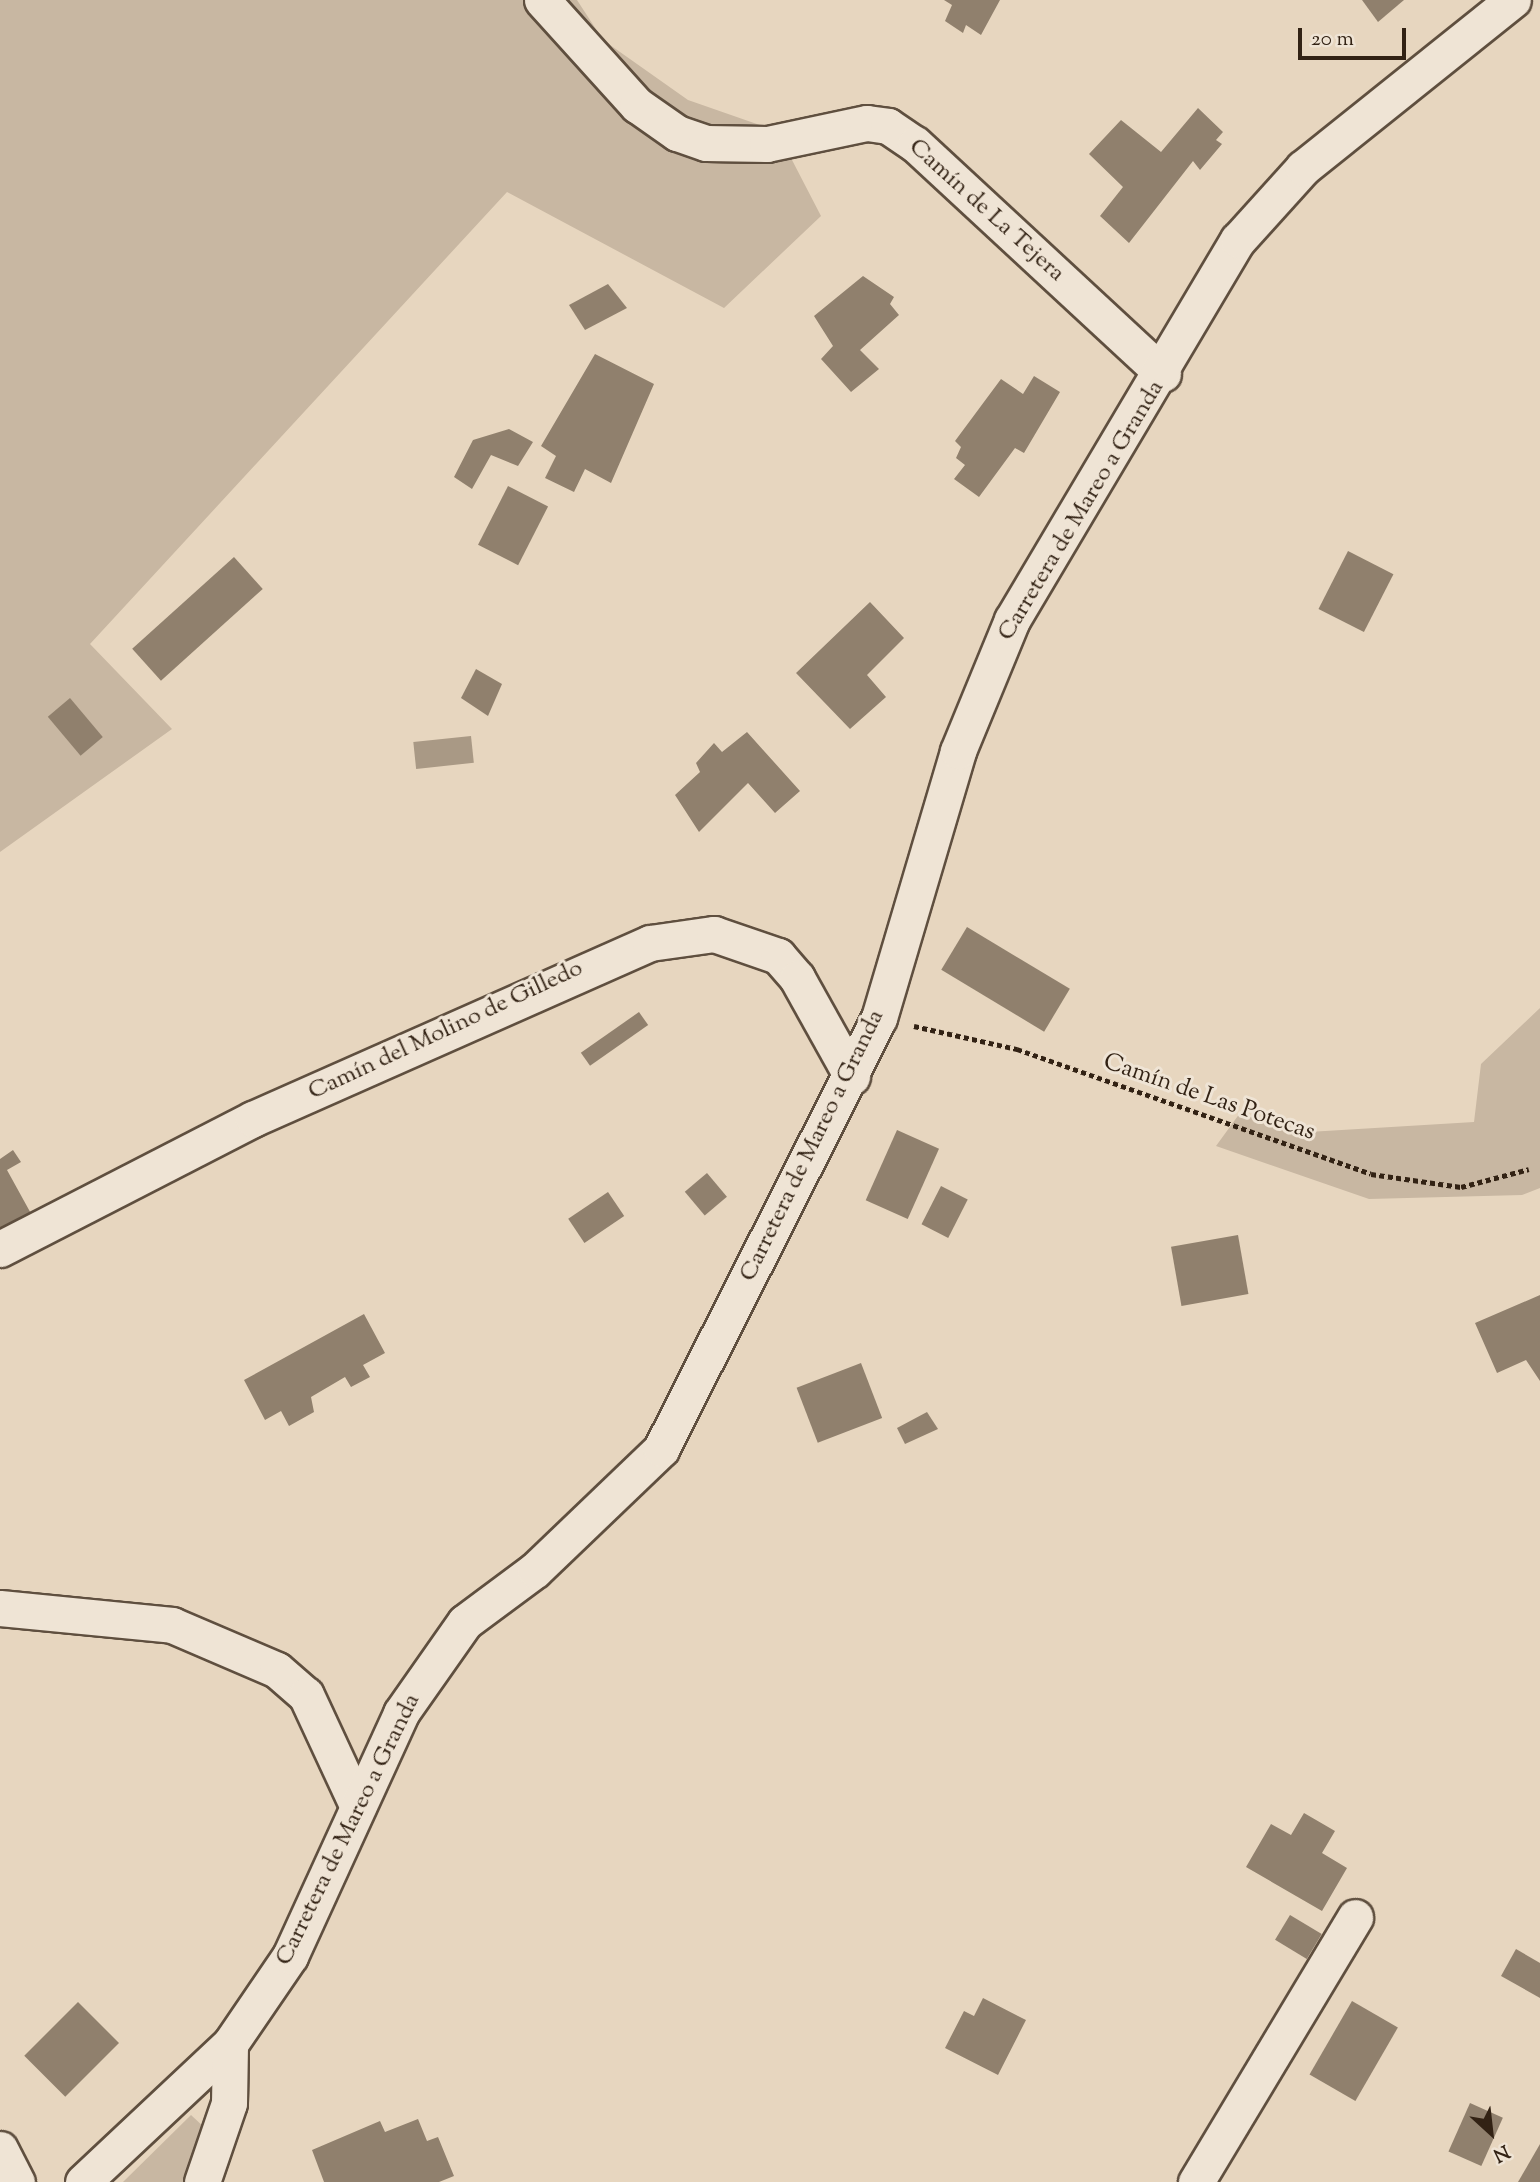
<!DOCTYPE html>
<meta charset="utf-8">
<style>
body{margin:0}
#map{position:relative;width:1540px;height:2182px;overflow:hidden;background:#e7d6bf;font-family:"Sorts Mill Goudy",serif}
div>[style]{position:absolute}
.green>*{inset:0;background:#c8b7a2}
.water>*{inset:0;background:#a99985;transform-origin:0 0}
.building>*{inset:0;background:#90806d;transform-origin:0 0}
.path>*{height:4.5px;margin-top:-2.25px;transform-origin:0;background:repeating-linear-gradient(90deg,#322214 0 5px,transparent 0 8.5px)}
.roads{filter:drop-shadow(2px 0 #5f4f3f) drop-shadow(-2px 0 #5f4f3f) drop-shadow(0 2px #5f4f3f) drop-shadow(0 -2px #5f4f3f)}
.minor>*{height:35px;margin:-17.5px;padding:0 17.5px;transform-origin:17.5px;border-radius:17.5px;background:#efe4d5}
span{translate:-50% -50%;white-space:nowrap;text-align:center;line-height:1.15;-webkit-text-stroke:6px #efe4d5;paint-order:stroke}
.street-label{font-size:24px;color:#322214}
.north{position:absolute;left:1456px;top:2098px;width:70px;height:70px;-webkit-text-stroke:5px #efe4d5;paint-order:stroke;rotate:153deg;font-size:19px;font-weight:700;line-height:28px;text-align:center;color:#322214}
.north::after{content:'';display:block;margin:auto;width:24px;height:32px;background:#322214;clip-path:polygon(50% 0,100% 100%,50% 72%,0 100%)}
.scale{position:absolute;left:1298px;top:28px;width:108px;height:32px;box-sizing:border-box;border:4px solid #322214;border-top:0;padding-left:9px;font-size:21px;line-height:24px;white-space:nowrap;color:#322214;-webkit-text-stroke:5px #efe4d5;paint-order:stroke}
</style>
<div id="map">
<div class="green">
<div style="clip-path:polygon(0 0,577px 0,603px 40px,688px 100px,777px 131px,821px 216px,724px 308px,507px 192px,90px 644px,172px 729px,0 852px)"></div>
<div style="clip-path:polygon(1540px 1008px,1540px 1188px,1522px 1195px,1369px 1199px,1216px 1146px,1240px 1113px,1292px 1133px,1474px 1122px,1481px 1064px)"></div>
<div style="clip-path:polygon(191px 2115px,206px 2129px,189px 2182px,123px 2182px)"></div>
</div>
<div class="water">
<div style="left:471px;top:736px;width:27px;height:58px;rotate:84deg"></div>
</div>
<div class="building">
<div style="clip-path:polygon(944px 0,1000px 0,981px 35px,966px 25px,963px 33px,945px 21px,952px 5px)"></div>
<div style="clip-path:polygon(1362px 0,1404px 0,1378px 22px)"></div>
<div style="clip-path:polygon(1198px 108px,1223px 132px,1216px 140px,1222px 144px,1200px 170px,1193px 161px,1129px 243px,1100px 216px,1123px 187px,1089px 154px,1121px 120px,1161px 152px)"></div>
<div style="clip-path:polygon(863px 276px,894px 297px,890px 304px,899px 315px,860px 350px,879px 369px,851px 392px,821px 359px,833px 346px,814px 316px)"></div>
<div style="clip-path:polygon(608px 284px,627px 308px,585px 330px,569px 305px)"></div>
<div style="clip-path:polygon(595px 354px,654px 384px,611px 483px,585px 469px,574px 492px,545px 478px,556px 456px,541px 446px)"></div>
<div style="clip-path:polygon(1034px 376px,1060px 392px,1024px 453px,1015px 448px,979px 497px,954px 479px,965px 465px,956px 458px,961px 447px,955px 441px,1001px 379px,1023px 394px)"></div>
<div style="clip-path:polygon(509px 429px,533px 442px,518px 466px,491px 455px,472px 489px,454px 477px,473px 440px)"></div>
<div style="left:508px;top:486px;width:45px;height:66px;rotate:27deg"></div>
<div style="left:1348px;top:551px;width:51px;height:65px;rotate:27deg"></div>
<div style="left:234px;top:557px;width:43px;height:137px;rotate:48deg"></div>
<div style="clip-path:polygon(870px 602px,904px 638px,867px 675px,886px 697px,850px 729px,796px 673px)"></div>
<div style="clip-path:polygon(476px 669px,502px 684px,488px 716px,461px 698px)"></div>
<div style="left:70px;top:698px;width:51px;height:29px;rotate:50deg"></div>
<div style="clip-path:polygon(747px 732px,800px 791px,775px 813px,748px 783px,699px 832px,675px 795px,700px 772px,696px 763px,714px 743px,722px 752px)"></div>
<div style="left:967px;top:927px;width:120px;height:50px;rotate:31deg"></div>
<div style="left:639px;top:1012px;width:16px;height:71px;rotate:55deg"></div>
<div style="left:897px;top:1130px;width:46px;height:77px;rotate:24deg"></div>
<div style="clip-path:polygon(13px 1150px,21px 1162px,7px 1170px,34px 1219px,0 1235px,0 1159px)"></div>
<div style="left:707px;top:1173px;width:31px;height:29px;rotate:50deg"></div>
<div style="left:941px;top:1186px;width:30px;height:43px;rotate:27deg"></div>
<div style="left:608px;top:1192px;width:29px;height:48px;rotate:56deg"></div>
<div style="left:1238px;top:1235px;width:60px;height:68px;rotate:80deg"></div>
<div style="clip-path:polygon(1540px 1295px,1540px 1381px,1526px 1360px,1497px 1373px,1475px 1323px)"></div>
<div style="clip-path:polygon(364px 1314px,385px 1353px,363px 1365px,370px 1377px,351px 1387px,345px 1377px,311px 1397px,314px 1412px,289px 1426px,281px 1411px,265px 1420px,244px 1380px)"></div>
<div style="left:861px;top:1363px;width:59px;height:69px;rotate:69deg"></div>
<div style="clip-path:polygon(927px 1412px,938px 1429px,905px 1444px,897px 1428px)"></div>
<div style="clip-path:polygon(1304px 1813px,1335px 1831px,1322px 1853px,1347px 1868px,1322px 1911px,1246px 1867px,1271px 1824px,1291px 1835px)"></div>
<div style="left:1290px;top:1915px;width:37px;height:29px;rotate:31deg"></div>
<div style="clip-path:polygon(1516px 1949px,1540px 1963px,1540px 1998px,1501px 1976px)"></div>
<div style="clip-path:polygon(983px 1998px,1026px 2020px,998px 2075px,945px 2048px,964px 2011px,974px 2016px)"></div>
<div style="left:1352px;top:2001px;width:53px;height:85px;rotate:30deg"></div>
<div style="left:78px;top:2002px;width:58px;height:76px;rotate:45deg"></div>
<div style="left:1470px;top:2103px;width:36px;height:53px;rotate:24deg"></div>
<div style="clip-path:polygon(418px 2119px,427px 2141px,438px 2137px,454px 2176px,439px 2182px,324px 2182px,312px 2150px,380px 2121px,385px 2132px)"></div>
<div style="clip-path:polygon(1540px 2144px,1540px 2182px,1518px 2182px)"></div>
</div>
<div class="path">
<div style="left:914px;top:1026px;width:106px;rotate:12.6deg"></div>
<div style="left:1017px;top:1049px;width:375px;rotate:19.4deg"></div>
<div style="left:1371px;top:1174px;width:91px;rotate:8.2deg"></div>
<div style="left:1461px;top:1187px;width:70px;rotate:-14.8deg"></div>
</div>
<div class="roads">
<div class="minor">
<div style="left:542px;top:0;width:142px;rotate:47.9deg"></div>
<div style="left:637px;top:105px;width:49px;rotate:35deg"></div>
<div style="left:677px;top:133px;width:31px;rotate:19deg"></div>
<div style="left:706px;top:143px;width:61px;rotate:0.9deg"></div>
<div style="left:767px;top:144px;width:102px;rotate:-11.9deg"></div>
<div style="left:867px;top:123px;width:21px;rotate:8deg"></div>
<div style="left:888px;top:126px;width:32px;rotate:34deg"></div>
<div style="left:915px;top:144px;width:338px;rotate:42.8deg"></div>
<div style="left:0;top:1249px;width:284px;rotate:-27.2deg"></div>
<div style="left:253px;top:1119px;width:434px;rotate:-23.9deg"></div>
<div style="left:650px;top:943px;width:65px;rotate:-8deg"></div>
<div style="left:714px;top:934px;width:68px;rotate:19deg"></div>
<div style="left:778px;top:956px;width:29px;rotate:49deg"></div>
<div style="left:797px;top:978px;width:113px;rotate:60.9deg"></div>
<div style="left:0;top:1608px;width:173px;rotate:5.6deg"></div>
<div style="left:172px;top:1625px;width:114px;rotate:23.2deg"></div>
<div style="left:277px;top:1670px;width:38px;rotate:41deg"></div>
<div style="left:306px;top:1695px;width:123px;rotate:65.1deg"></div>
<div style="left:0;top:2149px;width:37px;rotate:63deg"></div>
<div style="left:83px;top:2182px;width:202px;rotate:-43.2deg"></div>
<div style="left:230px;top:2044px;width:107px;rotate:-55.7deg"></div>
<div style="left:290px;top:1956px;width:267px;rotate:-65.4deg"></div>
<div style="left:401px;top:1713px;width:111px;rotate:-54.9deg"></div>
<div style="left:465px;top:1622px;width:87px;rotate:-36.6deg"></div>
<div style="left:535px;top:1570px;width:175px;rotate:-43.8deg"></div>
<div style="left:661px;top:1449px;width:483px;rotate:-63.2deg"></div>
<div style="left:879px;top:1018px;width:278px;rotate:-73.5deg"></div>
<div style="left:958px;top:751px;width:142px;rotate:-67.6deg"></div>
<div style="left:1012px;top:620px;width:442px;rotate:-59.3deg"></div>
<div style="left:1238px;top:240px;width:97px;rotate:-47.9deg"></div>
<div style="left:1303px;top:168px;width:269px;rotate:-38.7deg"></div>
<div style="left:202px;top:2182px;width:83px;rotate:-71.1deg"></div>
<div style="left:229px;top:2103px;width:59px;rotate:-89deg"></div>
<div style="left:1196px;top:2182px;width:309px;rotate:-59deg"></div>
</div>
</div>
<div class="street-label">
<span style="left:986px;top:211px;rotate:42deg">Camín de La Tejera</span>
<span style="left:1082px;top:511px;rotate:-59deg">Carretera de Mareo a Granda</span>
<span style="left:446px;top:1031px;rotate:-25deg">Camín del Molino de Gilledo</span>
<span style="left:1209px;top:1098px;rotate:19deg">Camín de Las Potecas</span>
<span style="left:813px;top:1146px;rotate:-64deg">Carretera de Mareo a Granda</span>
<span style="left:349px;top:1830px;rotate:-64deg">Carretera de Mareo a Granda</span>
</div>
<div class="north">N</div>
<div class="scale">20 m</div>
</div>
